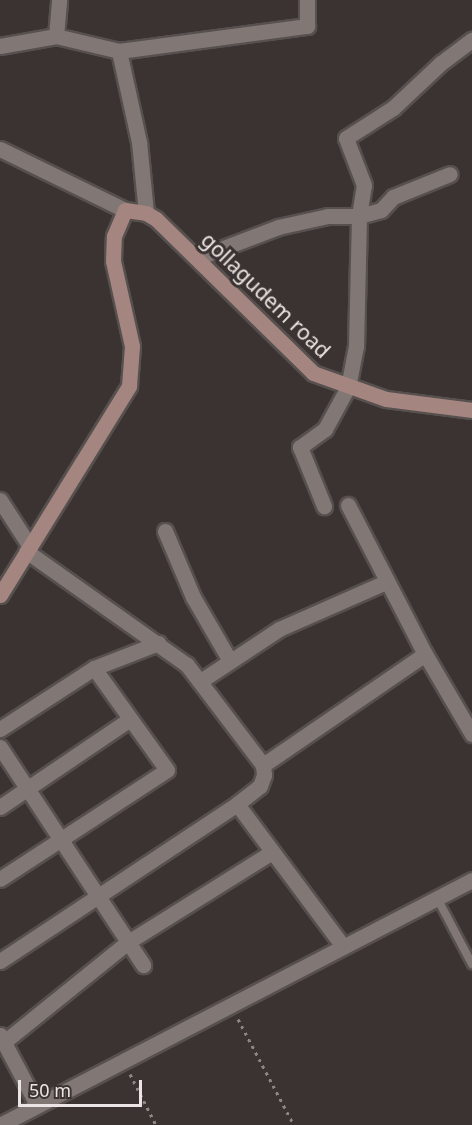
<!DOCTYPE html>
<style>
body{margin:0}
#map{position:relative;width:472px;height:1125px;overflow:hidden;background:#3b3331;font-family:"Noto Sans",sans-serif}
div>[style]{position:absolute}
.path>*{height:3px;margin-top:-1.5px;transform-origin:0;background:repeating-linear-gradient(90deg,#8e8786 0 3px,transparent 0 7.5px)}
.roads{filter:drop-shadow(2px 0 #56504e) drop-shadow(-2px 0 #56504e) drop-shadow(0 2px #56504e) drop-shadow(0 -2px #56504e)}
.lane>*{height:8px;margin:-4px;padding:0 4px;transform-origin:4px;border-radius:4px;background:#817876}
.street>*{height:15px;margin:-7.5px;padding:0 7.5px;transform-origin:7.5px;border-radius:7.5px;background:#817876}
.secondary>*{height:15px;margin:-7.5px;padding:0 7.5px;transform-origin:7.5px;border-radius:7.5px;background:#a58580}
span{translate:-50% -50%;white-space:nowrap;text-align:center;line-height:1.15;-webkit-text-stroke:6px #3b3331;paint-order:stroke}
.street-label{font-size:21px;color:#ebe6e5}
.scale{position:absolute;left:18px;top:1080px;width:124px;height:27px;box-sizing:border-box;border:3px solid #ebe6e5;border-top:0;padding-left:8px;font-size:18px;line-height:21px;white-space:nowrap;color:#ebe6e5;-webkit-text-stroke:4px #3b3331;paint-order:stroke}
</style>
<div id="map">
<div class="path">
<div style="left:238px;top:1019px;width:120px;rotate:62.2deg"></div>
<div style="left:130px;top:1074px;width:57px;rotate:63deg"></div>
</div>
<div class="roads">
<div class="lane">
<div style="left:437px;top:898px;width:75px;rotate:62.1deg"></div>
</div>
<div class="street">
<div style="left:56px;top:36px;width:36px;rotate:-85deg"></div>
<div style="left:0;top:46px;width:57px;rotate:-10.1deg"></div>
<div style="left:56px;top:36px;width:65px;rotate:13.4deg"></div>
<div style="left:0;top:149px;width:139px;rotate:26deg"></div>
<div style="left:146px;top:213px;width:71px;rotate:-95.6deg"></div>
<div style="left:139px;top:142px;width:93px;rotate:-102.4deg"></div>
<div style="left:119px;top:51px;width:190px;rotate:-7.6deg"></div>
<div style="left:307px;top:26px;width:26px;rotate:-90deg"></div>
<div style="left:359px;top:216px;width:31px;rotate:-81deg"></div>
<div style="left:364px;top:185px;width:50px;rotate:-111deg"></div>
<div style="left:346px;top:138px;width:56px;rotate:-32.6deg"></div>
<div style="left:393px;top:108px;width:66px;rotate:-43.2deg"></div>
<div style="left:441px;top:63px;width:39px;rotate:-37deg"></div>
<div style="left:359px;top:216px;width:23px;rotate:-15deg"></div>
<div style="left:381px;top:210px;width:18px;rotate:-47deg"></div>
<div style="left:393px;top:197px;width:61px;rotate:-22deg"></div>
<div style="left:197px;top:258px;width:87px;rotate:-20.9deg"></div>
<div style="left:278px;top:227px;width:51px;rotate:-12.4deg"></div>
<div style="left:328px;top:216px;width:31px"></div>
<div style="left:359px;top:216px;width:130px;rotate:91.3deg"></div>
<div style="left:356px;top:346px;width:42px;rotate:101deg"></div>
<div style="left:348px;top:387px;width:48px;rotate:118.7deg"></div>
<div style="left:325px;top:429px;width:31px;rotate:144deg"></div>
<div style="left:300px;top:447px;width:64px;rotate:67.9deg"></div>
<div style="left:0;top:500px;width:54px;rotate:57.2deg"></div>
<div style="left:348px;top:505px;width:168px;rotate:62.7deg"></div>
<div style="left:425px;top:654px;width:93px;rotate:59.6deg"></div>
<div style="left:165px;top:531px;width:72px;rotate:67deg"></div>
<div style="left:193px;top:597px;width:72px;rotate:59.9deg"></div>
<div style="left:94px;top:668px;width:69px;rotate:-21.3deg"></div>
<div style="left:202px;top:680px;width:92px;rotate:-33.5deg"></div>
<div style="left:279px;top:629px;width:117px;rotate:-23.7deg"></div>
<div style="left:0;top:729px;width:112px;rotate:-33deg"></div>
<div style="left:94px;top:668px;width:125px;rotate:54.4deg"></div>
<div style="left:167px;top:770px;width:199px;rotate:146.9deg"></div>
<div style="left:0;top:747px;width:261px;rotate:56.7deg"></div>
<div style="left:263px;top:765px;width:196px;rotate:-34.4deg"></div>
<div style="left:237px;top:804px;width:177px;rotate:53.3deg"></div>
<div style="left:0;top:807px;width:157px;rotate:-34.1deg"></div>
<div style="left:0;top:961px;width:284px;rotate:-33.5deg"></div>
<div style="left:237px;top:804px;width:29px;rotate:-38deg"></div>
<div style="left:260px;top:786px;width:12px;rotate:-70deg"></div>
<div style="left:264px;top:775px;width:10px;rotate:-96deg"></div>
<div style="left:263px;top:765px;width:126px;rotate:-127.2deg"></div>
<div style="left:187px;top:665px;width:197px;rotate:-144.7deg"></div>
<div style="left:0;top:1035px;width:79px;rotate:62.1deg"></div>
<div style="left:4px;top:1042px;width:159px;rotate:-38.9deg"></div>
<div style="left:128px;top:942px;width:170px;rotate:-32deg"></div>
<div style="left:0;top:1125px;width:532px;rotate:-27.43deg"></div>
</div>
<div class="secondary">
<div style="left:0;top:595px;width:246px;rotate:-58.3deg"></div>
<div style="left:129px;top:386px;width:40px;rotate:-85.7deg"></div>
<div style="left:132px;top:346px;width:87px;rotate:-102.6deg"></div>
<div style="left:113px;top:261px;width:25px;rotate:-88deg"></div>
<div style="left:114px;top:236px;width:28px;rotate:-67deg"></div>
<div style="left:125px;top:210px;width:21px;rotate:8deg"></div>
<div style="left:146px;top:213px;width:12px;rotate:31deg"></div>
<div style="left:156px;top:219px;width:220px;rotate:44.4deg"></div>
<div style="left:313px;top:373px;width:77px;rotate:19.6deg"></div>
<div style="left:386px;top:399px;width:87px;rotate:7.3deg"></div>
</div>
</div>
<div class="street-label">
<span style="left:266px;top:295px;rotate:44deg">gollagudem road</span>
</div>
<div class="scale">50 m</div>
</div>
